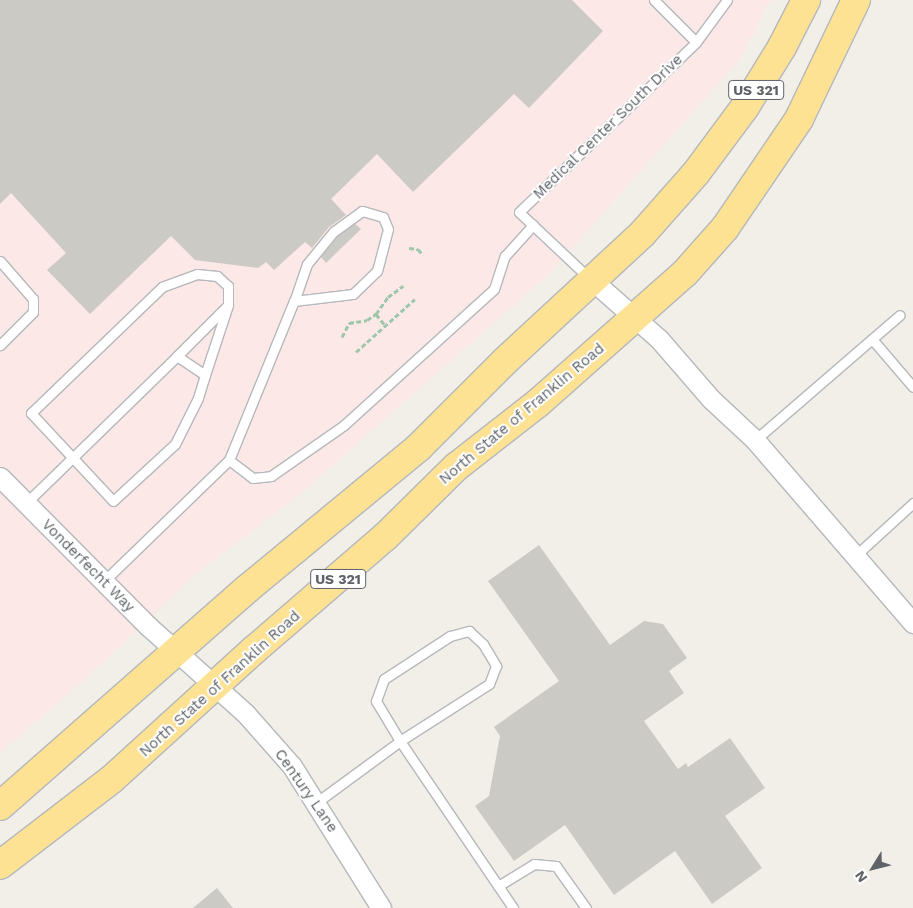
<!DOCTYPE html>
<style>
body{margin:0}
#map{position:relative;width:913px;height:908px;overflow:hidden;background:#f1efe8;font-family:"Work Sans",sans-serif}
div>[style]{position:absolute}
.medical>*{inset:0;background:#fce8e6}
.building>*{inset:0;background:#cccac5}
.path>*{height:3px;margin-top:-1.5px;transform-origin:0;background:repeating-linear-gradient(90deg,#9cc7a9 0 5px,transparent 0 7.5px)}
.roads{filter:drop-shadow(1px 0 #b5b8bc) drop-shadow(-1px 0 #b5b8bc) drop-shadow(0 1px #b5b8bc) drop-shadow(0 -1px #b5b8bc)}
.lane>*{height:9px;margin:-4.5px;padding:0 4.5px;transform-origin:4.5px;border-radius:4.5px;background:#fff}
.street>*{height:19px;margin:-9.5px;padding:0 9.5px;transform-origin:9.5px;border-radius:9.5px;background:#fff}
.highway>*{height:28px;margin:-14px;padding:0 14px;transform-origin:14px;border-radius:14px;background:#fde293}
span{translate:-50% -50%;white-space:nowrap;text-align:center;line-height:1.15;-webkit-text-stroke:4px #fff;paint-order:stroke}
.shield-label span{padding:1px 4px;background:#fff;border:1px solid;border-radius:4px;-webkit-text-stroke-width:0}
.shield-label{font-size:14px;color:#5f6368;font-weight:700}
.street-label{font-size:15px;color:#5f6368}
.north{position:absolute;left:848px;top:843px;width:50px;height:50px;-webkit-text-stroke:4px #fff;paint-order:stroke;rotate:234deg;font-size:14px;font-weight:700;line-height:20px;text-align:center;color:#5f6368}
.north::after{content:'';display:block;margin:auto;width:18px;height:22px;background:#5f6368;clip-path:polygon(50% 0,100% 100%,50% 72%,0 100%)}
</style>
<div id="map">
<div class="medical">
<div style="clip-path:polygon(0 0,770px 0,741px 58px,548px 275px,299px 495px,197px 573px,93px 672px,0 753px)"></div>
</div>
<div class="building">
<div style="clip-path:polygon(0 0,572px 0,603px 31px,529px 108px,514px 94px,413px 192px,377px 154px,331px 199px,346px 215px,329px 227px,312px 248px,305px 242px,274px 270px,266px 262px,258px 268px,195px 260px,171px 236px,90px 314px,47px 270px,66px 253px,11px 193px,0 204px)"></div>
<div style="clip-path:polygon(355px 224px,361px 229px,326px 263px,321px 257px,338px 236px)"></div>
<div style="clip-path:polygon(539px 545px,610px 645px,644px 621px,663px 624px,687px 658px,669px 671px,684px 693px,644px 721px,678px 769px,686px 763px,688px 767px,730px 738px,765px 788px,725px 816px,762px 868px,712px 904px,675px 851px,614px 895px,565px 825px,514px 861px,475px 806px,489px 796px,500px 736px,494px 727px,559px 681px,488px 581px)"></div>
<div style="clip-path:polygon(217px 888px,233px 908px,193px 908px)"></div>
</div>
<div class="path">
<div style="left:409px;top:248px;width:9px;rotate:6deg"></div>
<div style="left:418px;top:249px;width:8px;rotate:50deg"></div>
<div style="left:376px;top:314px;width:14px;rotate:51deg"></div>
<div style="left:342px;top:337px;width:16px;rotate:-63deg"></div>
<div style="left:349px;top:323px;width:18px;rotate:-9deg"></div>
<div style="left:367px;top:320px;width:11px;rotate:-34deg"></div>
<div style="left:376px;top:314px;width:21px;rotate:-55deg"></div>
<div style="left:388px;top:297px;width:19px;rotate:-36deg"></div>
<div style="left:356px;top:352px;width:79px;rotate:-41.9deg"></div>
</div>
<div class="roads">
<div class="lane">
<div style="left:654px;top:0;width:59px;rotate:45deg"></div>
<div style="left:696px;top:42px;width:52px;rotate:-53.6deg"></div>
<div style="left:0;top:261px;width:50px;rotate:49deg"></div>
<div style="left:33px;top:299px;width:13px;rotate:90deg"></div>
<div style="left:33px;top:312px;width:47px;rotate:135deg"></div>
<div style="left:589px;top:278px;width:96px;rotate:-136.7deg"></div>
<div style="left:519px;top:212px;width:245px;rotate:-43.8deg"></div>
<div style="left:872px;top:339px;width:63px;rotate:49.5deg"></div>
<div style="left:205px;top:375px;width:34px;rotate:-146deg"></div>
<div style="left:177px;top:356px;width:72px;rotate:-45deg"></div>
<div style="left:228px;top:305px;width:19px;rotate:-90deg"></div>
<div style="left:228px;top:286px;width:15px;rotate:-138deg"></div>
<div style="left:217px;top:276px;width:20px;rotate:-174deg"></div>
<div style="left:197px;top:274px;width:37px;rotate:160deg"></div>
<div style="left:162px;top:287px;width:182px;rotate:136.1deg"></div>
<div style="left:31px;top:413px;width:120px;rotate:47deg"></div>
<div style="left:113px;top:501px;width:84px;rotate:-42.6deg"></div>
<div style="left:175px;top:444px;width:51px;rotate:-63.4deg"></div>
<div style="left:198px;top:398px;width:24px;rotate:-73deg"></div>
<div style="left:205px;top:375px;width:74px;rotate:-71.8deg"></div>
<div style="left:755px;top:440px;width:191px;rotate:-40.8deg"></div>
<div style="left:229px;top:460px;width:30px;rotate:37deg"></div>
<div style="left:253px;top:478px;width:18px;rotate:-6deg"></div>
<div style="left:271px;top:476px;width:89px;rotate:-34.9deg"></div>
<div style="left:344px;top:425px;width:202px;rotate:-42.2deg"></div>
<div style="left:494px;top:289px;width:35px;rotate:-72deg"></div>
<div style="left:505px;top:256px;width:42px;rotate:-47.9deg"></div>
<div style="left:26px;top:503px;width:211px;rotate:-44.2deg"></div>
<div style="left:855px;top:556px;width:79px;rotate:-42.4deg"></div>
<div style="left:103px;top:582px;width:175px;rotate:-44.1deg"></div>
<div style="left:229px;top:460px;width:172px;rotate:-67.8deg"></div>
<div style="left:294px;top:301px;width:59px;rotate:-6.8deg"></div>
<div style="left:353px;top:294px;width:33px;rotate:-44deg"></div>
<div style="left:377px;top:271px;width:43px;rotate:-75.3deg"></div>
<div style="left:388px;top:229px;width:13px;rotate:-113deg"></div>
<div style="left:383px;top:217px;width:22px;rotate:-164deg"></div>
<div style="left:362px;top:211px;width:34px;rotate:144deg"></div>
<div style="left:334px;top:231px;width:43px;rotate:129.3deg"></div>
<div style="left:307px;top:264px;width:39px;rotate:109deg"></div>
<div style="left:317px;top:802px;width:103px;rotate:-36.3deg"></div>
<div style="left:400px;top:741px;width:47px;rotate:-121deg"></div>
<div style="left:376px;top:701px;width:23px;rotate:-70deg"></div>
<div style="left:384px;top:679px;width:79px;rotate:-33.1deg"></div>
<div style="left:450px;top:636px;width:20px;rotate:-15deg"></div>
<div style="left:469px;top:631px;width:19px;rotate:43deg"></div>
<div style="left:483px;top:644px;width:26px;rotate:59deg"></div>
<div style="left:496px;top:666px;width:19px;rotate:111deg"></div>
<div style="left:489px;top:684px;width:106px;rotate:147.4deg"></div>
<div style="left:400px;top:741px;width:202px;rotate:55.9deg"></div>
<div style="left:498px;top:886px;width:42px;rotate:-31.4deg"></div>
<div style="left:534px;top:864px;width:22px;rotate:5deg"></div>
<div style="left:556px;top:866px;width:52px;rotate:54.5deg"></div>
</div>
<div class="street">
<div style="left:593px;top:281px;width:88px;rotate:41.3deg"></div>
<div style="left:659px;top:339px;width:79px;rotate:49.1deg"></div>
<div style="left:711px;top:399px;width:60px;rotate:43deg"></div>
<div style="left:755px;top:440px;width:242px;rotate:49.2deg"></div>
<div style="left:0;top:477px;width:210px;rotate:45.2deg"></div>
<div style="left:148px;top:626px;width:132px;rotate:41.9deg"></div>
<div style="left:246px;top:714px;width:69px;rotate:48.5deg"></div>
<div style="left:292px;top:766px;width:168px;rotate:57.9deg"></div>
</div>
<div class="highway">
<div style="left:0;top:806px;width:329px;rotate:-41.3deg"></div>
<div style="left:247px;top:589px;width:222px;rotate:-39.5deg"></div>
<div style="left:418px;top:448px;width:123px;rotate:-45deg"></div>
<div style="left:505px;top:361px;width:188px;rotate:-42.8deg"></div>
<div style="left:643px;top:233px;width:80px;rotate:-48.5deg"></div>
<div style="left:696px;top:173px;width:82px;rotate:-53.4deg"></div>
<div style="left:745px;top:107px;width:70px;rotate:-58.3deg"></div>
<div style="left:782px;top:47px;width:53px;rotate:-62.9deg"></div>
<div style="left:0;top:865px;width:141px;rotate:-37.5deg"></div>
<div style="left:112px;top:779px;width:192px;rotate:-42.3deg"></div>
<div style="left:254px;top:650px;width:173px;rotate:-40.8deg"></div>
<div style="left:385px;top:537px;width:100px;rotate:-44.6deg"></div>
<div style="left:456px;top:467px;width:104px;rotate:-38deg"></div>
<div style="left:538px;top:403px;width:196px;rotate:-41.5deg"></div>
<div style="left:685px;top:273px;width:60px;rotate:-48.4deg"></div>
<div style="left:725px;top:228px;width:132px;rotate:-55.8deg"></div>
<div style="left:799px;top:119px;width:132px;rotate:-64.4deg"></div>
</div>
</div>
<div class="shield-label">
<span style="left:756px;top:90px">US 321</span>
<span style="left:338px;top:579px">US 321</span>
</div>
<div class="street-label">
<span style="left:608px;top:127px;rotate:-44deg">Medical Center South Drive</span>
<span style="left:522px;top:414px;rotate:-40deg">North State of Franklin Road</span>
<span style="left:88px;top:566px;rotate:45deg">Vonderfecht Way</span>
<span style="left:220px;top:684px;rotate:-42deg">North State of Franklin Road</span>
<span style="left:306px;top:791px;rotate:55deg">Century Lane</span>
</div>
<div class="north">N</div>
</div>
